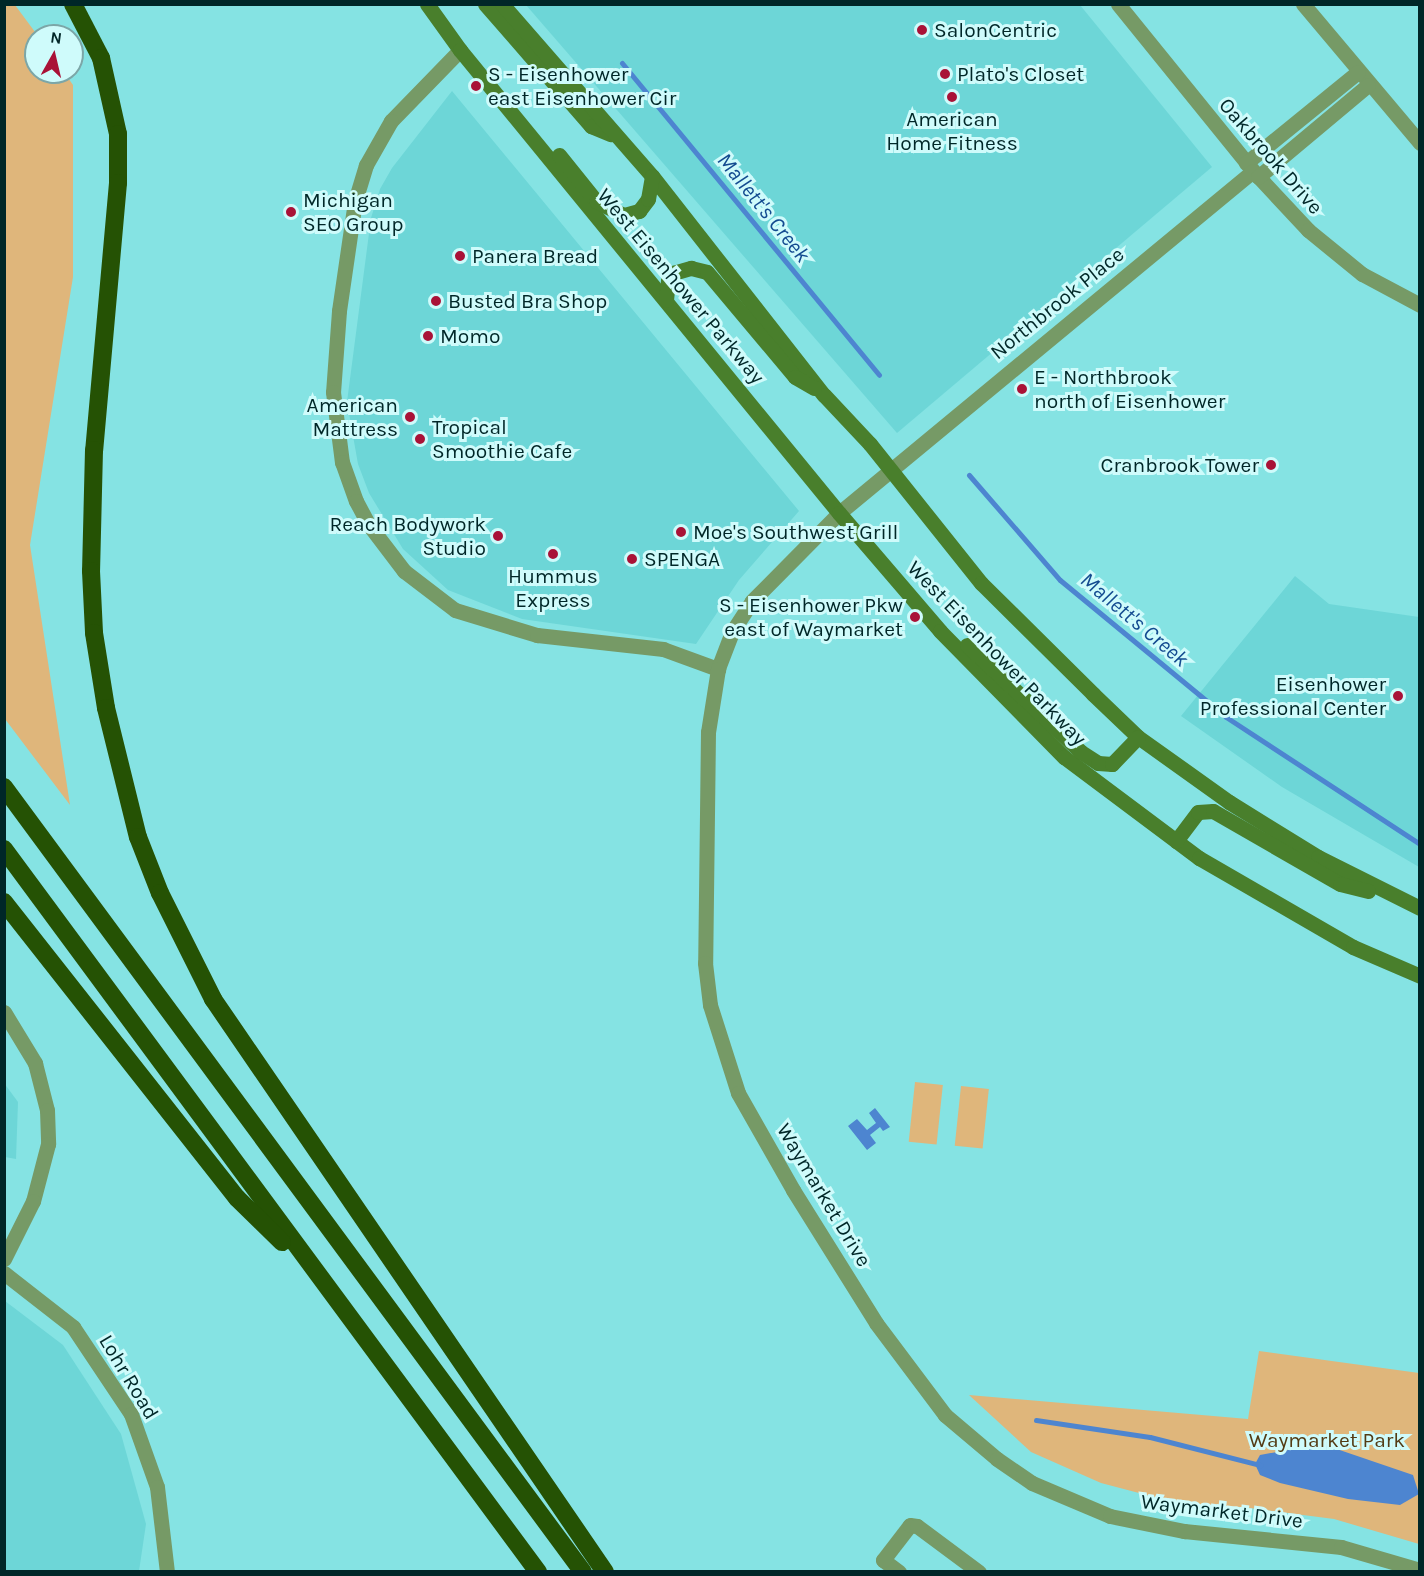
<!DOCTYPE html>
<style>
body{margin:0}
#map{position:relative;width:1424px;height:1576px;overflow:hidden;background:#85e3e3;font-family:Karla,sans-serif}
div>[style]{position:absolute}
.built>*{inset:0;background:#6dd6d7}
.green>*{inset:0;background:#dfb67b;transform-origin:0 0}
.water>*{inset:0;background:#4d85d0}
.stream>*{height:5px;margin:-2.5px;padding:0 2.5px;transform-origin:2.5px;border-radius:2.5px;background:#4d85d0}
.minor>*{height:15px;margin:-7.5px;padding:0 7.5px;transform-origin:7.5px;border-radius:7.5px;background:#769a66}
.tertiary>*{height:15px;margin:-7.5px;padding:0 7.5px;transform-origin:7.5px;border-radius:7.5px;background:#769a66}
.secondary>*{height:15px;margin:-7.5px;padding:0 7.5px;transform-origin:7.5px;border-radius:7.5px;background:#497f2c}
.motorway>*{height:18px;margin:-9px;padding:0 9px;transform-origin:9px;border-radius:9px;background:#255204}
.dots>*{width:16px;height:16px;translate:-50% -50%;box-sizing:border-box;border:3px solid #cffbfb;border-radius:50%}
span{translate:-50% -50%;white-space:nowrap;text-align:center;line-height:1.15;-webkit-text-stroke:6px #cffbfb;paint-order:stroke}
.poi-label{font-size:21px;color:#002728}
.left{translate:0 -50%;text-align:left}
.right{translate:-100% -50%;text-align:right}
.street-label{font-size:21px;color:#002728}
.park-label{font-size:21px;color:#533b14}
.water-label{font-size:22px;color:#134b90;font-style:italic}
.frame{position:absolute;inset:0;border:6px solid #002728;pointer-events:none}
.north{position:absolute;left:24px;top:24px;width:60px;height:60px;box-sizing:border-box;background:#cffbfb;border:2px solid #7ca6a7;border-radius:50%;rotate:8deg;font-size:16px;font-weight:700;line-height:24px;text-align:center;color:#002728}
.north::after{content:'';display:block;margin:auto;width:21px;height:27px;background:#a91237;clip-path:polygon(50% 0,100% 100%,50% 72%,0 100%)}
</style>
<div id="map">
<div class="built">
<div style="clip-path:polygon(526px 5px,1080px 5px,1212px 167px,897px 433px)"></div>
<div style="clip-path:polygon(452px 91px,799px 511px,739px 580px,696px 644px,522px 619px,448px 590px,403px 549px,369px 493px,358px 464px,347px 402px,371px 218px,380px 189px,392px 168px)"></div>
<div style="clip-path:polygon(1295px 576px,1329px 604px,1419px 617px,1419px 867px,1282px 787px,1181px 716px)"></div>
<div style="clip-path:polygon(4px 1083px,18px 1102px,16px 1159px,5px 1157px)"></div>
<div style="clip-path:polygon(5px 1301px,63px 1345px,121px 1434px,146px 1524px,139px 1571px,5px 1571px)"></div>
</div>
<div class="green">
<div style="clip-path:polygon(15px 5px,38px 36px,36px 72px,64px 72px,73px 85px,73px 277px,30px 545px,70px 805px,5px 719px,4px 5px)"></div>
<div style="left:915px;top:1082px;width:28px;height:60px;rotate:6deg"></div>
<div style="left:961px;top:1086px;width:28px;height:60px;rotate:6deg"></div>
<div style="clip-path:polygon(1259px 1351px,1419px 1373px,1419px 1544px,1334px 1519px,1241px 1507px,1192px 1507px,1101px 1483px,1031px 1452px,969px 1395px,1248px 1419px)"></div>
</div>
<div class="water">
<div style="clip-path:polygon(875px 1108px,890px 1127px,883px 1131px,880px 1127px,870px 1135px,876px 1143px,867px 1150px,848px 1126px,857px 1119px,867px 1130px,876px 1123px,869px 1113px)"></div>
<div style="clip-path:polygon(1322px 1444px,1413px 1475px,1419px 1494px,1400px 1505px,1348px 1499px,1280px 1483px,1260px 1475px,1255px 1464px,1260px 1455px)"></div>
</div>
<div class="stream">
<div style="left:622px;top:63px;width:404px;rotate:50.5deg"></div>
<div style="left:969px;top:475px;width:139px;rotate:49.1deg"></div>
<div style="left:1060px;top:580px;width:215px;rotate:39.5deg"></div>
<div style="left:1226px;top:717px;width:232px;rotate:33.2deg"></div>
<div style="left:1036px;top:1420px;width:115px;rotate:8.5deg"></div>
<div style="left:1150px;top:1437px;width:114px;rotate:14.3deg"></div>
</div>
<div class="minor">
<div style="left:1118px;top:4px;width:215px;rotate:51deg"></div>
<div style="left:1253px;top:171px;width:81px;rotate:47deg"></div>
<div style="left:1308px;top:230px;width:70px;rotate:39.2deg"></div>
<div style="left:1362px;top:274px;width:66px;rotate:28.1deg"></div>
<div style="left:1303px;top:4px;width:182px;rotate:49.9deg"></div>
<div style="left:460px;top:50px;width:99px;rotate:134.2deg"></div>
<div style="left:391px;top:121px;width:51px;rotate:119.6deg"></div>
<div style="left:366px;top:165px;width:38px;rotate:107deg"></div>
<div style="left:355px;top:201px;width:111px;rotate:98.3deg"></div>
<div style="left:339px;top:311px;width:81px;rotate:94.2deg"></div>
<div style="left:333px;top:392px;width:71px;rotate:82.7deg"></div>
<div style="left:342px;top:462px;width:41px;rotate:70.3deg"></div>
<div style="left:356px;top:501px;width:27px;rotate:62deg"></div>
<div style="left:369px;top:525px;width:58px;rotate:52.7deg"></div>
<div style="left:404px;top:571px;width:64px;rotate:37.4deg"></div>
<div style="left:455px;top:610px;width:86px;rotate:17deg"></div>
<div style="left:537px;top:635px;width:127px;rotate:6.3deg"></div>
<div style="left:663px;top:649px;width:59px;rotate:20deg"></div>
<div style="left:1246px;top:163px;width:144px;rotate:-39.1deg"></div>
<div style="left:1253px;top:171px;width:537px;rotate:140.44deg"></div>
<div style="left:839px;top:513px;width:124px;rotate:134.7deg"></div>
<div style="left:752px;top:601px;width:37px;rotate:123deg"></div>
<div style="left:732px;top:632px;width:40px;rotate:111deg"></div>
<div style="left:718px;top:669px;width:64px;rotate:99deg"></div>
<div style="left:708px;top:732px;width:231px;rotate:90.7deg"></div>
<div style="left:705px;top:963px;width:42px;rotate:83.2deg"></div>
<div style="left:710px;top:1005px;width:92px;rotate:72.3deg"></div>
<div style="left:738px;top:1093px;width:112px;rotate:60.4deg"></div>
<div style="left:793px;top:1190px;width:157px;rotate:58deg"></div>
<div style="left:876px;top:1323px;width:115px;rotate:53.1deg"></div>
<div style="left:945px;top:1415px;width:68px;rotate:40.2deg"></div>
<div style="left:997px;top:1459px;width:42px;rotate:34.4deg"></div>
<div style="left:1032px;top:1483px;width:85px;rotate:22.9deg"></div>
<div style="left:1110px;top:1516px;width:76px;rotate:11.5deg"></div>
<div style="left:1184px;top:1531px;width:158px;rotate:5.8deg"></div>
<div style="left:1341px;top:1547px;width:82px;rotate:16.2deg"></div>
<div style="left:1258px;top:177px;width:143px;rotate:-39.9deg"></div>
<div style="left:899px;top:1572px;width:20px;rotate:-143deg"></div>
<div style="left:883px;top:1560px;width:44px;rotate:-52.4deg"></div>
<div style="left:910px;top:1525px;width:7px;rotate:8deg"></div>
<div style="left:917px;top:1526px;width:77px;rotate:36.6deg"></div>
</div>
<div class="tertiary">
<div style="left:4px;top:1012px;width:60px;rotate:58.7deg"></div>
<div style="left:35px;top:1063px;width:49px;rotate:75.7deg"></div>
<div style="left:47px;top:1110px;width:34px;rotate:88deg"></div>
<div style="left:48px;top:1144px;width:59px;rotate:104.7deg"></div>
<div style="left:33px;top:1201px;width:65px;rotate:116.6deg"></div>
<div style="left:4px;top:1273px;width:88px;rotate:38deg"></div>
<div style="left:73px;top:1327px;width:105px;rotate:56.3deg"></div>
<div style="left:131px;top:1414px;width:77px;rotate:70.4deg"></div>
<div style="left:157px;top:1487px;width:86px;rotate:83.3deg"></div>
</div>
<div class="secondary">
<div style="left:427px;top:4px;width:57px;rotate:54.3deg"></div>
<div style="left:460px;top:50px;width:598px;rotate:50.7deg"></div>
<div style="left:839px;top:513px;width:155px;rotate:49.4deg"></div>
<div style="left:940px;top:631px;width:177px;rotate:45.5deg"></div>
<div style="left:1064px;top:757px;width:169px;rotate:36.8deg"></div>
<div style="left:1199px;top:858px;width:178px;rotate:30deg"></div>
<div style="left:1353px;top:947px;width:73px;rotate:23.4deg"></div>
<div style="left:485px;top:4px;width:162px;rotate:49deg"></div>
<div style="left:591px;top:126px;width:21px;rotate:23deg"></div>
<div style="left:502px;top:4px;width:228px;rotate:48.9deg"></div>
<div style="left:652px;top:176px;width:278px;rotate:51.9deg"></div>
<div style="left:824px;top:395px;width:67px;rotate:46.8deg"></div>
<div style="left:870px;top:444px;width:178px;rotate:51.4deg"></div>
<div style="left:981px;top:583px;width:158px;rotate:44.7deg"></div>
<div style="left:1093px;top:694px;width:62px;rotate:43.7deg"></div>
<div style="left:1138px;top:737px;width:112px;rotate:35.5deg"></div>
<div style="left:1229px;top:802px;width:105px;rotate:31.7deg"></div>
<div style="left:1318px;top:857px;width:114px;rotate:26.6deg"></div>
<div style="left:559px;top:155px;width:59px;rotate:51.2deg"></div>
<div style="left:596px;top:201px;width:31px;rotate:27deg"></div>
<div style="left:624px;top:215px;width:16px;rotate:-15deg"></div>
<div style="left:639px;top:211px;width:15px;rotate:-53deg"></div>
<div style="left:648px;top:199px;width:23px;rotate:-80deg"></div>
<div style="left:666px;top:300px;width:20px;rotate:-84deg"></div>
<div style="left:668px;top:280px;width:9px;rotate:-54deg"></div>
<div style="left:673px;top:273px;width:19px;rotate:-16deg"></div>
<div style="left:691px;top:268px;width:16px;rotate:14deg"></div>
<div style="left:707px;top:272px;width:137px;rotate:50deg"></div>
<div style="left:795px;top:377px;width:22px;rotate:30deg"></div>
<div style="left:967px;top:645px;width:156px;rotate:43.2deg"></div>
<div style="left:1081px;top:752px;width:20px;rotate:33deg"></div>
<div style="left:1098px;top:763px;width:14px;rotate:4deg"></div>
<div style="left:1112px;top:764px;width:37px;rotate:-46deg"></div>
<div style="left:1176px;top:841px;width:36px;rotate:-53deg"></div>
<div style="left:1198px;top:812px;width:15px;rotate:-4deg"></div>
<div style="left:1213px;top:811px;width:146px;rotate:29.9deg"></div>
<div style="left:1340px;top:884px;width:29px;rotate:14deg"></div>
</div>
<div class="motorway">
<div style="left:73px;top:4px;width:61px;rotate:62.6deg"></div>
<div style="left:101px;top:58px;width:78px;rotate:77.4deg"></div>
<div style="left:118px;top:134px;width:49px;rotate:90deg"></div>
<div style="left:118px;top:183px;width:268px;rotate:95.1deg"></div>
<div style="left:94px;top:450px;width:121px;rotate:91.4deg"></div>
<div style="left:91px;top:571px;width:62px;rotate:87.2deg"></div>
<div style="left:94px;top:633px;width:76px;rotate:80.9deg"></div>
<div style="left:106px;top:708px;width:133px;rotate:76.1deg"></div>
<div style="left:138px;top:837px;width:60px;rotate:68.6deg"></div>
<div style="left:160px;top:893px;width:119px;rotate:63.4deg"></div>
<div style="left:213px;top:999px;width:694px;rotate:55.62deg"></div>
<div style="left:4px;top:787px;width:975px;rotate:53.59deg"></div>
<div style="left:4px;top:849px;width:899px;rotate:53.55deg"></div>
<div style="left:4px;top:902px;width:377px;rotate:51.8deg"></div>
<div style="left:237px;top:1198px;width:63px;rotate:44.4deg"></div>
</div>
<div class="dots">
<div style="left:922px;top:30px;background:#a91237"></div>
<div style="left:945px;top:74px;background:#a91237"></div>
<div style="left:476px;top:86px;background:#a91237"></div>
<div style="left:952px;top:97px;background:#a91237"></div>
<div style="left:291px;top:212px;background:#a91237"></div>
<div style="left:460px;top:256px;background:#a91237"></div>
<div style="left:436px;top:301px;background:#a91237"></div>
<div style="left:428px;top:336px;background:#a91237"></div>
<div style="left:1022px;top:389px;background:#a91237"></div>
<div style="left:410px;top:417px;background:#a91237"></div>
<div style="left:420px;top:439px;background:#a91237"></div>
<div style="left:1271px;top:465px;background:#a91237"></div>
<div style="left:681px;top:532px;background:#a91237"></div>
<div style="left:498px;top:536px;background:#a91237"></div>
<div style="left:553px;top:554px;background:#a91237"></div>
<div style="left:632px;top:559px;background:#a91237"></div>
<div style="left:915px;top:617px;background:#a91237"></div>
<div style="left:1398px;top:696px;background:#a91237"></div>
</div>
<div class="poi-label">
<span class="left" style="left:934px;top:30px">SalonCentric</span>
<span class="left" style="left:488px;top:86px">S - Eisenhower<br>east Eisenhower Cir</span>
<span class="left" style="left:957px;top:74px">Plato's Closet</span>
<span style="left:952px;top:131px">American<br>Home Fitness</span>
<span class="left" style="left:303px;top:212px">Michigan<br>SEO Group</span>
<span class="left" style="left:472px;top:256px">Panera Bread</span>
<span class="left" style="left:448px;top:301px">Busted Bra Shop</span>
<span class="left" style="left:440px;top:336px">Momo</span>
<span class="left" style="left:1034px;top:389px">E - Northbrook<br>north of Eisenhower</span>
<span class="right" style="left:398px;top:417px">American<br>Mattress</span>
<span class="left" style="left:432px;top:439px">Tropical<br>Smoothie Cafe</span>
<span class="right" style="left:1259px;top:465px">Cranbrook Tower</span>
<span class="right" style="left:486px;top:536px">Reach Bodywork<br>Studio</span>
<span class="left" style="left:693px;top:532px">Moe's Southwest Grill</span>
<span class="left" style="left:644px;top:559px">SPENGA</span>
<span style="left:553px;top:588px">Hummus<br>Express</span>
<span class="right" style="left:903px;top:617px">S - Eisenhower Pkw<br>east of Waymarket</span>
<span class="right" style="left:1386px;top:696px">Eisenhower<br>Professional Center</span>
</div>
<div class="street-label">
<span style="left:1271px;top:156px;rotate:49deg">Oakbrook Drive</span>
<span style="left:681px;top:286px;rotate:50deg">West Eisenhower Parkway</span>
<span style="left:1057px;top:303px;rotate:-39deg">Northbrook Place</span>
<span style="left:997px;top:653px;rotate:46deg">West Eisenhower Parkway</span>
<span style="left:824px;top:1195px;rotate:59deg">Waymarket Drive</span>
<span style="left:129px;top:1377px;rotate:59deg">Lohr Road</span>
<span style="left:1222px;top:1511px;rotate:7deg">Waymarket Drive</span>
</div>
<div class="park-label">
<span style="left:1327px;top:1440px">Waymarket Park</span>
</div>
<div class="water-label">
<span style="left:763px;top:208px;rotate:51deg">Mallett's Creek</span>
<span style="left:1134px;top:620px;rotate:40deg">Mallett's Creek</span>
</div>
<div class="frame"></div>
<div class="north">N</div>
</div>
